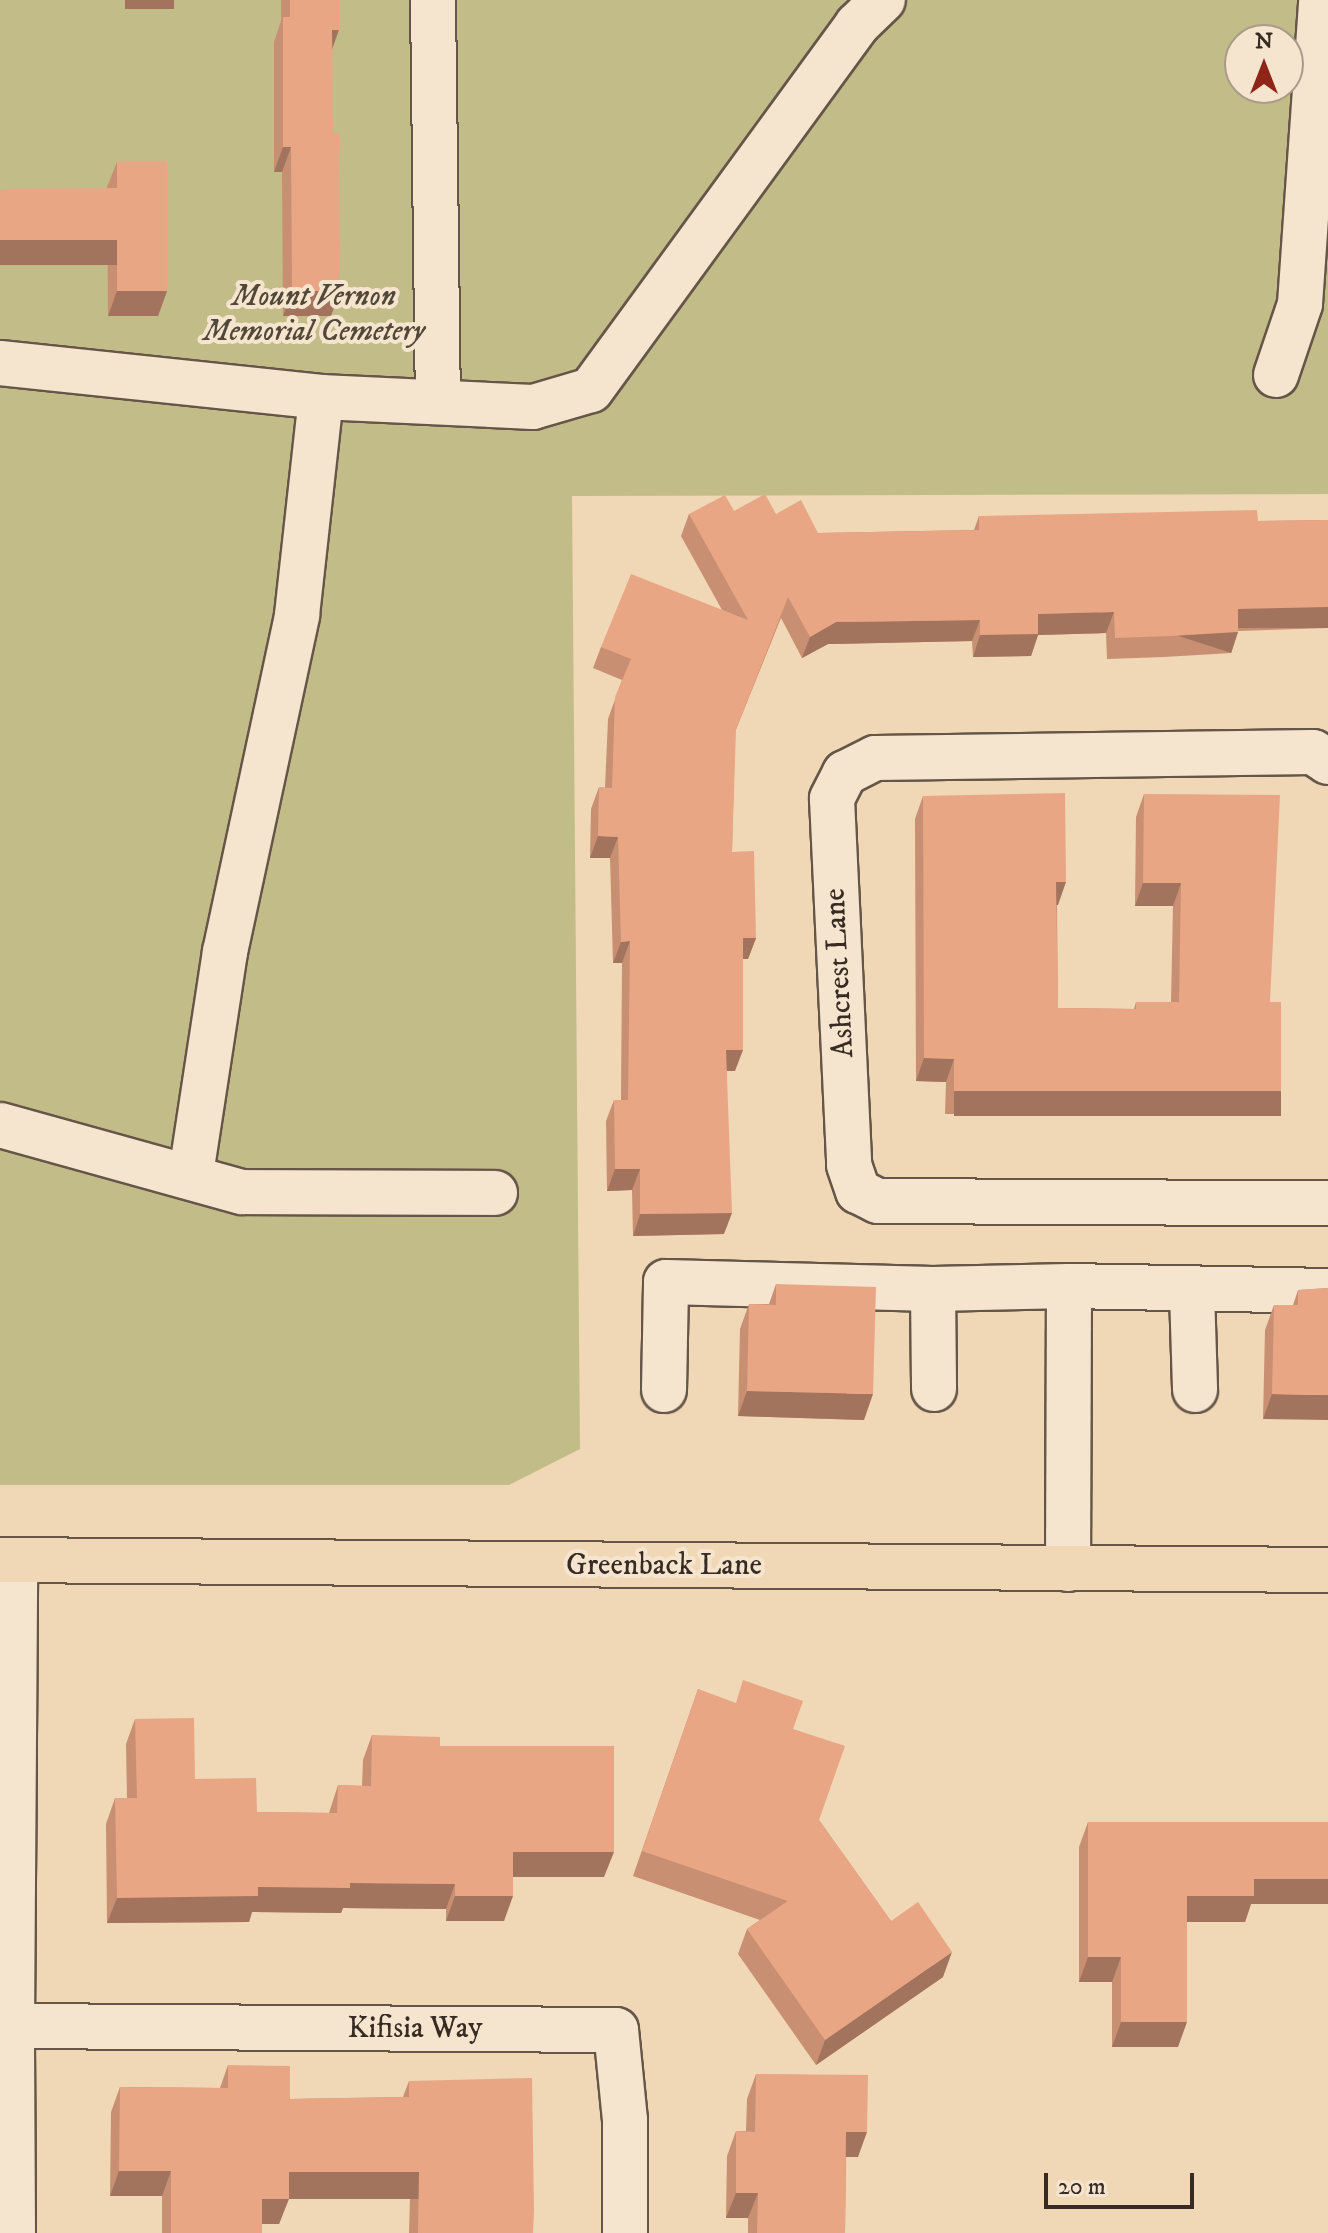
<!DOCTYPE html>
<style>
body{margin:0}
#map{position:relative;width:1328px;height:2233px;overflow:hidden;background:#f0d7b5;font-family:"IM FELL DW Pica",serif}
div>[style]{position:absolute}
.green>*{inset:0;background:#c2bc88}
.roads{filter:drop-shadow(2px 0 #655648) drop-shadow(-2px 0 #655648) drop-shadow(0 2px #655648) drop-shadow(0 -2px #655648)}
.minor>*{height:44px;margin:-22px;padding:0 22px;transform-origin:22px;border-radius:22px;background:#f5e5cf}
.major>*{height:44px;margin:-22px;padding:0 22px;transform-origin:22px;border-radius:22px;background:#f0d7b5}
.wall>*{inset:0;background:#c88f72}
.shaded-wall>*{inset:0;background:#a2745d;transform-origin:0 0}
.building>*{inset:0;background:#e8a685}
span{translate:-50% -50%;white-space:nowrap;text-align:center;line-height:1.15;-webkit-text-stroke:8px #f5e5cf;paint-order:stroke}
.park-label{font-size:30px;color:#534837;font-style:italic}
.street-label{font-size:30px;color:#372b23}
.north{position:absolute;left:1224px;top:24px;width:80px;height:80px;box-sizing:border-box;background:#f5e5cf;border:2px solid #a99b8a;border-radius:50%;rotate:0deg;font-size:22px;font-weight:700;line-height:32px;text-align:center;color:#372b23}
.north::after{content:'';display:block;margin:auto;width:28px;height:36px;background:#8f2418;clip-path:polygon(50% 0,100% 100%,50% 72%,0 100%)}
.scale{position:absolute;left:1044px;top:2173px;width:150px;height:36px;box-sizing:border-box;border:4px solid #372b23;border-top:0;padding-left:10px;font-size:24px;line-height:28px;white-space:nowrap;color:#372b23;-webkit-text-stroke:6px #f5e5cf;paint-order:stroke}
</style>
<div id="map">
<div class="green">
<div style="clip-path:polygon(evenodd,0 0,1328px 0,1328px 494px,572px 496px,580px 1449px,509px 1485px,0 1485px,0 0,1240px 40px,1288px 40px,1288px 88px,1240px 88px,1240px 40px)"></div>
</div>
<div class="roads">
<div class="minor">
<div style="left:433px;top:0;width:401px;rotate:89.3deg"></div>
<div style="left:0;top:363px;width:323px;rotate:6deg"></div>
<div style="left:321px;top:397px;width:212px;rotate:2.7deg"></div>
<div style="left:533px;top:407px;width:60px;rotate:-16.3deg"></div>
<div style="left:591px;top:390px;width:452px;rotate:-53.9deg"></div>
<div style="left:857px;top:25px;width:36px;rotate:-44deg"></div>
<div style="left:1276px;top:375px;width:75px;rotate:-71.3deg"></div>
<div style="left:1300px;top:304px;width:305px;rotate:-86deg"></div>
<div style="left:1328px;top:762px;width:18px;rotate:-146deg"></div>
<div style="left:1313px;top:752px;width:438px;rotate:179.2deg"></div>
<div style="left:875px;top:758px;width:34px;rotate:153deg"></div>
<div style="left:845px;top:773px;width:29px;rotate:117deg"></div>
<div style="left:832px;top:799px;width:366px;rotate:87.3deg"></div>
<div style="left:849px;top:1165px;width:28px;rotate:71deg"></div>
<div style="left:858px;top:1191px;width:22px;rotate:27deg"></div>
<div style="left:878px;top:1201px;width:450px;rotate:0.3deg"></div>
<div style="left:0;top:1125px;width:251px;rotate:15.5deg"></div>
<div style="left:242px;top:1192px;width:253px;rotate:0.2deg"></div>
<div style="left:191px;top:1174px;width:225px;rotate:-81.3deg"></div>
<div style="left:225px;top:952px;width:345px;rotate:-77.9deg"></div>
<div style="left:297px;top:615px;width:219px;rotate:-83.7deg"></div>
<div style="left:1069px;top:1286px;width:259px;rotate:1.1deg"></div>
<div style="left:933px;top:1289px;width:100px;rotate:89.4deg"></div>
<div style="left:1192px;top:1292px;width:98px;rotate:88.2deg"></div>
<div style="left:664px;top:1390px;width:108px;rotate:-88.9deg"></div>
<div style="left:666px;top:1282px;width:267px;rotate:1.5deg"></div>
<div style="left:933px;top:1289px;width:136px;rotate:-1.3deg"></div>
<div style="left:1069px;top:1286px;width:283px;rotate:90.2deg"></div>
<div style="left:12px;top:2026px;width:466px;rotate:-89.6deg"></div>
<div style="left:13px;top:2233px;width:207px;rotate:-90.3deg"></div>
<div style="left:12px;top:2026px;width:604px;rotate:0.38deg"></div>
<div style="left:616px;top:2030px;width:90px;rotate:84.3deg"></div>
<div style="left:625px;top:2120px;width:113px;rotate:90deg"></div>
</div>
<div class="major">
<div style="left:0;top:1560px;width:1328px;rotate:0.43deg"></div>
</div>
</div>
<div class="wall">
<div style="clip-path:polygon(281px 0,339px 0,332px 49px,331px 316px,283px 316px,282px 172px,274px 172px,274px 42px,281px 21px)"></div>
<div style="clip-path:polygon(117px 162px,167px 291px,158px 316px,108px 316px,107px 187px)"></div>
<div style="clip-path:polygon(734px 511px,776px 514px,818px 533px,974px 530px,979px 516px,1258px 521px,1328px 520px,1328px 628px,1238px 631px,1231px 653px,1164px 657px,1107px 659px,1106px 633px,1038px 635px,1031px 656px,973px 657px,972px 641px,828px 644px,802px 658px,781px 618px,735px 732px,732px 852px,756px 938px,748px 959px,743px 959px,735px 1071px,727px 1071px,724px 1234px,633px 1236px,632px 1190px,607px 1191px,606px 1121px,614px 1100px,621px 1100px,622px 963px,613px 963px,610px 858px,590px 858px,591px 809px,599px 787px,605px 788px,608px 719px,622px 680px,593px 668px,601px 647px,722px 610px,681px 536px,689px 514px)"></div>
<div style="clip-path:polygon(1144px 794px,1270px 1002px,1281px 1091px,1272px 1114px,945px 1114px,946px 1082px,916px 1081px,915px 819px,923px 796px,1058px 905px,1057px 905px,1058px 1008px,1134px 1009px,1136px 1002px,1171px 1002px,1173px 906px,1135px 906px,1136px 817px)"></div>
<div style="clip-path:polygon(776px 1284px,864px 1420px,738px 1416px,740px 1329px,749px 1304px,769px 1304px)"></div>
<div style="clip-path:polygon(1328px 1288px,1263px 1419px,1265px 1330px,1274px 1305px,1293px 1305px,1298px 1290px)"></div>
<div style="clip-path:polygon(698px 1689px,793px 1729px,819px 1820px,891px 1921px,943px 1977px,816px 2065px,738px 1954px,747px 1929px,760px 1920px,633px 1876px)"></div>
<div style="clip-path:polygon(135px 1719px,195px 1779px,257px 1812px,329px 1813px,338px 1785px,362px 1786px,363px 1760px,372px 1735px,440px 1746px,604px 1877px,513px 1877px,504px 1921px,446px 1921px,446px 1909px,343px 1908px,341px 1913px,252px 1912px,249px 1922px,107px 1923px,106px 1824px,115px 1798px,127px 1798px,126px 1744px)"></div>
<div style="clip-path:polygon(1088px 1822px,1328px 1904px,1251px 1904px,1245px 1922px,1187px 1922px,1178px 2047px,1112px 2047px,1112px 1982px,1079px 1982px,1079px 1847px)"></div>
<div style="clip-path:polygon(228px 2065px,290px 2099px,403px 2097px,409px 2081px,533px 2233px,409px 2233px,410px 2197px,289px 2197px,279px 2224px,262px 2224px,262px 2233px,162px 2233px,162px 2196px,110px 2196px,111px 2112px,120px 2087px,220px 2088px)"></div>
<div style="clip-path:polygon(756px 2074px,858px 2157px,846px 2157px,845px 2233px,748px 2233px,748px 2218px,726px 2218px,727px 2156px,736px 2131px,746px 2131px,747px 2099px)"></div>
</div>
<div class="shaded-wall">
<div style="left:125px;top:0;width:49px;height:9px"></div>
<div style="clip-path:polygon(332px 30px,339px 30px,330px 55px)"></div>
<div style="clip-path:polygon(283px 147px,291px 147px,282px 172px,274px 172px)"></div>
<div style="left:0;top:240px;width:117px;height:25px"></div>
<div style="clip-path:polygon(117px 291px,167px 291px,158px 316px,108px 316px)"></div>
<div style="clip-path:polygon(292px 291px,340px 291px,331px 316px,283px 316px)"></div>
<div style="left:1328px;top:607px;width:21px;height:90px;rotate:90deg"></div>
<div style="clip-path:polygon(1114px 612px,1106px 633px,1038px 635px,1031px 656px,973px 657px,980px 635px,1038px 614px)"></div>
<div style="clip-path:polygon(980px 620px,972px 641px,828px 644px,802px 658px,810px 637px,836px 622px)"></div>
<div style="left:1238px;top:632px;width:22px;height:123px;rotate:108deg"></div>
<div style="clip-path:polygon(598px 836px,618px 837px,610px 858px,590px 858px)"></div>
<div style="clip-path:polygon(1056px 882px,1066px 882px,1058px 905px,1048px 905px)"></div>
<div style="clip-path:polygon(1143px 883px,1181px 883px,1173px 906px,1135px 906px)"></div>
<div style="clip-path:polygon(743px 938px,756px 938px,748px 959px,735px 959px)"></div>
<div style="clip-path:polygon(630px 941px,622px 963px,613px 963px,621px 942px)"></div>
<div style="clip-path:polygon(726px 1050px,743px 1050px,735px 1071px,719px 1071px)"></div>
<div style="clip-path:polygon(924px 1058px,954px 1059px,946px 1082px,916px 1081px)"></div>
<div style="left:954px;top:1091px;width:327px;height:25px"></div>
<div style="clip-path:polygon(615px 1169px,640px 1169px,632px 1190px,607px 1191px)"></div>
<div style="clip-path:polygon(732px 1213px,724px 1234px,633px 1236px,640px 1214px)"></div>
<div style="clip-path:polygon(747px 1391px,873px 1394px,864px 1420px,738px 1416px)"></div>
<div style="clip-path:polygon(1272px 1394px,1328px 1395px,1328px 1420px,1263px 1419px)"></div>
<div style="clip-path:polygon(513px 1852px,614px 1852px,604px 1877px,504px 1877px)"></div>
<div style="clip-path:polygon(1254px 1879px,1328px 1879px,1328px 1904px,1251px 1904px,1245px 1922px,1178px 1922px,1187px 1896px)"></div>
<div style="clip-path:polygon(350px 1883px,455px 1884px,446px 1909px,343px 1908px,341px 1913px,252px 1912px,249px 1922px,107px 1923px,117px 1898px,258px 1887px)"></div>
<div style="clip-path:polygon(455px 1896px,513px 1896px,504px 1921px,446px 1921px)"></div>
<div style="clip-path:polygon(952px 1952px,943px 1977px,816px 2065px,825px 2040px)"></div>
<div style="clip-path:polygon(1088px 1957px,1121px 1957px,1112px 1982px,1079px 1982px)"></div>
<div style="clip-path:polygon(1121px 2022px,1187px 2022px,1178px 2047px,1112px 2047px)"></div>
<div style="clip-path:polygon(846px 2132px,867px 2132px,858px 2157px,837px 2157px)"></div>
<div style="clip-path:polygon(119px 2171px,171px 2171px,162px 2196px,110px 2196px)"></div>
<div style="left:289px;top:2172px;width:130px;height:27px"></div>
<div style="clip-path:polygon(736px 2193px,758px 2193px,748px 2218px,726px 2218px)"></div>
<div style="clip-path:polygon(262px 2199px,289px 2199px,279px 2224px,253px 2224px)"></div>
</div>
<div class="building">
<div style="clip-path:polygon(290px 0,339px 0,339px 30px,332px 30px,333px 133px,339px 133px,340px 291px,292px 291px,291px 147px,283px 147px,283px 17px,290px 17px)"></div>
<div style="clip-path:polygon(117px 162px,167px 162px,167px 291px,117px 291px,117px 240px,0 240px,0 189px,117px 188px)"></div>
<div style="clip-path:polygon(765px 494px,776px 514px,801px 500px,818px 533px,979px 530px,979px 516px,1257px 510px,1258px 521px,1328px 520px,1328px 607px,1238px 609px,1238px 632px,1171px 636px,1115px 638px,1114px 612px,1038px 614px,1038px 634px,980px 635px,980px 620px,836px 622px,810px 637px,788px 597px,736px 730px,732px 852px,754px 851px,756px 938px,743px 938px,743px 1050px,726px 1050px,732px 1213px,640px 1214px,640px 1169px,615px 1169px,614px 1100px,628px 1100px,630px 941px,621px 942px,618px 837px,598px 836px,599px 787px,612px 788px,615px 697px,631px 659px,601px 647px,631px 574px,748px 620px,689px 514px,725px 495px,734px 511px)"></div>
<div style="clip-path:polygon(1065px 793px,1066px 882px,1056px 882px,1058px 1008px,1136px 1009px,1136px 1002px,1179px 1002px,1181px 883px,1143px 883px,1144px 794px,1280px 795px,1270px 1002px,1281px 1002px,1281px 1091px,954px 1091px,954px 1059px,924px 1058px,923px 796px)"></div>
<div style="clip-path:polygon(776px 1284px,876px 1287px,873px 1394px,747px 1391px,749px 1304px,776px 1305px)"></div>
<div style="clip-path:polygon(1328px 1288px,1328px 1395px,1272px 1394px,1274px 1305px,1298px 1305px,1298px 1290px)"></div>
<div style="clip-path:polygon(743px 1680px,803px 1701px,793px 1729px,845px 1746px,819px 1820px,891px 1921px,918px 1902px,952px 1952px,825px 2040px,747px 1929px,788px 1901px,642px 1851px,698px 1689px,736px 1703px)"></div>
<div style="clip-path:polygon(194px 1718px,195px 1779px,256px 1778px,257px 1812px,337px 1813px,338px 1785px,371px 1786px,372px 1735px,440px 1737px,440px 1746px,614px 1746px,614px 1852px,513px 1852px,513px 1896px,455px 1896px,455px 1884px,350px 1883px,350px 1888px,258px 1887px,258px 1896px,117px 1898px,115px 1798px,137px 1798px,135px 1719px)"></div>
<div style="clip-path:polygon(1088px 1822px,1328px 1822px,1328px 1879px,1254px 1879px,1254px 1896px,1187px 1896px,1187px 2022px,1121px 2022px,1121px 1957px,1088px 1957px)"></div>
<div style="clip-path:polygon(228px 2065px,290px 2066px,290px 2099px,409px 2097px,409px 2081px,532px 2078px,534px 2211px,533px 2233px,418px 2233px,419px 2172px,289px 2172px,289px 2199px,262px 2199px,262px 2233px,171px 2233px,171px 2171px,119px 2171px,120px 2087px,228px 2088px)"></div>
<div style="clip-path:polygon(756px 2074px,868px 2075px,867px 2132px,846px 2132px,845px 2233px,757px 2233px,758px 2193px,736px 2193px,736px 2131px,755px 2132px)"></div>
</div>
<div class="park-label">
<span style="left:314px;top:314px">Mount Vernon<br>Memorial Cemetery</span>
</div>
<div class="street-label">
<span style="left:840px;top:973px;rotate:-93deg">Ashcrest Lane</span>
<span style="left:664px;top:1566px">Greenback Lane</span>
<span style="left:415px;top:2029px">Kifisia Way</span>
</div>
<div class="north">N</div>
<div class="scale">20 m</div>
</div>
